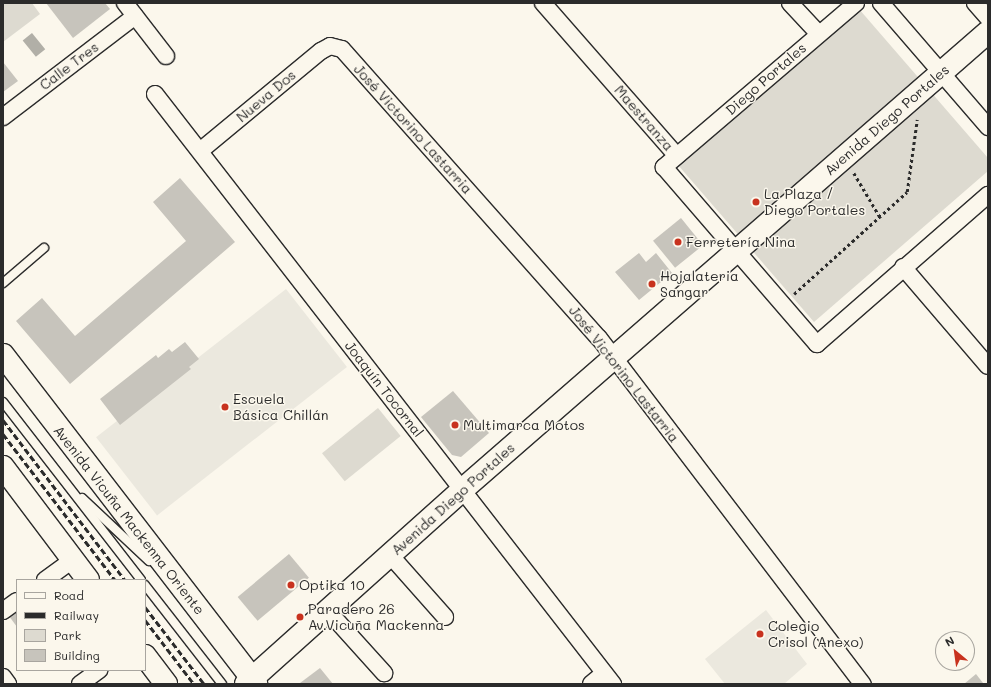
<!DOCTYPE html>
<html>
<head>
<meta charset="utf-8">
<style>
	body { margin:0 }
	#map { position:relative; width:991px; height:687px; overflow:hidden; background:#fbf7ec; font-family:Mali,sans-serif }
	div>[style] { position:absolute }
	.built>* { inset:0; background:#ebe8de; transform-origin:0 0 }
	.green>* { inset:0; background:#dddad0; transform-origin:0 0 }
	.water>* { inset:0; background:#b1afa7; transform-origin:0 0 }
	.building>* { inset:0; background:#c7c4bc; transform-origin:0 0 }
	.path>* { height:2.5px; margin-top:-1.25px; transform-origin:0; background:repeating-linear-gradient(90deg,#2b2b2b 0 3px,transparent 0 6px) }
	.roads { filter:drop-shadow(1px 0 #2b2b2b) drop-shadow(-1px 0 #2b2b2b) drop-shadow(0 1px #2b2b2b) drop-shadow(0 -1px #2b2b2b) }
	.service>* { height:8px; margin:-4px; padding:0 4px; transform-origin:4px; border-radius:4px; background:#fbf7ec }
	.minor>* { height:16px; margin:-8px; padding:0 8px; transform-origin:8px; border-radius:8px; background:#fbf7ec }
	.secondary>* { height:22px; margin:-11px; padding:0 11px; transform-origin:11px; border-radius:11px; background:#fbf7ec }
	.primary>* { height:22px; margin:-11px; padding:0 11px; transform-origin:11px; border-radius:11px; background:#fbf7ec }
	.rail>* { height:3px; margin-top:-1.5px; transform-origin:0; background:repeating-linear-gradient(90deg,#2b2b2b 0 6px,transparent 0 9px) }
	.dots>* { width:11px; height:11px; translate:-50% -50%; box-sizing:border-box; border:2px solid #fbf7ec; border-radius:50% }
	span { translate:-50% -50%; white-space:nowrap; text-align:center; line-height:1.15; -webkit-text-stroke:3px #fbf7ec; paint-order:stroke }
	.street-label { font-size:14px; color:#2b2b2b }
	.poi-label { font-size:14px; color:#2b2b2b }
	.left { translate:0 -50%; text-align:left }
	.frame { position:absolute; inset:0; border:4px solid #2b2b2b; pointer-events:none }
	.legend { position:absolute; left:16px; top:579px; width:130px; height:92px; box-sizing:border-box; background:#fbf7ec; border:1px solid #a8a59f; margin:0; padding:5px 7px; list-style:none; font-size:12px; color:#2b2b2b }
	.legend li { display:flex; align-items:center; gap:8px; height:20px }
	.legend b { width:20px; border:1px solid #a8a59f }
	.north { position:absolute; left:935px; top:631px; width:40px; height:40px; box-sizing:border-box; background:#fbf7ec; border:1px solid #a8a59f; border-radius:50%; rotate:331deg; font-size:11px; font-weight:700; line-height:16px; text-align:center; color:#2b2b2b }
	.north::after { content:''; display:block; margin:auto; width:14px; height:18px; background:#c8321e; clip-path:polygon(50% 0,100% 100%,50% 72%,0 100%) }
</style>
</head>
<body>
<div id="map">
	<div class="built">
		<i style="left:286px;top:289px;width:99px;height:241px;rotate:52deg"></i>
		<i style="clip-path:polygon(766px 610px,807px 664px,784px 684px,725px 684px,705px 659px)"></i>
	</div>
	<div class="green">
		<i style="clip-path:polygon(3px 3px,32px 3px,40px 14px,3px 42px)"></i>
		<i style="clip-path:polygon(859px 9px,988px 158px,988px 171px,814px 322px,678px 165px)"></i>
		<i style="left:378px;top:408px;width:36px;height:72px;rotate:51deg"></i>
	</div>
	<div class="water">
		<i style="left:32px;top:33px;width:21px;height:12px;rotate:51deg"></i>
	</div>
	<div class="building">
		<i style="clip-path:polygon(46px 3px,105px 3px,110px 9px,73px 38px)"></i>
		<i style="clip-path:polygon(3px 62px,18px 81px,3px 92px)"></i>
		<i style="clip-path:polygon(180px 178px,235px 242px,70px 384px,16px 321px,42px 298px,75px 336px,186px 241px,153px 202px)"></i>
		<i style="left:681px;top:218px;width:35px;height:36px;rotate:51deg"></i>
		<i style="clip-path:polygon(639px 253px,646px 262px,656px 253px,672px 273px,639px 300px,615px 272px)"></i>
		<i style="clip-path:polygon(185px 342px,199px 359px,189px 367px,191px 369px,120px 425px,100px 399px,156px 355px,158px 358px,169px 349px,172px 352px)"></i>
		<i style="clip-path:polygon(453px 391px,489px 433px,461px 457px,452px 455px,421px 417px)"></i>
		<i style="left:289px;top:554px;width:31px;height:67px;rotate:50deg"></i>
		<i style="clip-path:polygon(17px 610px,17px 627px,9px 616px)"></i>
		<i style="clip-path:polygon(320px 668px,333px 684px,301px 684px,300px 683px)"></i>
		<i style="clip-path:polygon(976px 674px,983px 683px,964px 684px)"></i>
	</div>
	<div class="path">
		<i style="left:854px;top:173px;width:51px;rotate:59.4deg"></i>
		<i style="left:794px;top:294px;width:152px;rotate:-42.1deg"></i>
		<i style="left:907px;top:192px;width:73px;rotate:-82.1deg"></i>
	</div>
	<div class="roads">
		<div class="service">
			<i style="left:3px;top:283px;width:54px;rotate:-40.5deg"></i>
			<i style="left:3px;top:402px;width:225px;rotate:52.2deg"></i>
			<i style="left:82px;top:498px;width:92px;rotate:43.2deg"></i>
			<i style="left:145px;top:585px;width:125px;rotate:52.1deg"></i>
		</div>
		<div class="minor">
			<i style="left:125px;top:3px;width:67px;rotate:52.3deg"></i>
			<i style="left:543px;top:3px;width:203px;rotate:48.8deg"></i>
			<i style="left:790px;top:3px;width:42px;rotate:46.9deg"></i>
			<i style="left:856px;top:3px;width:253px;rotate:139.5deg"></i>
			<i style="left:664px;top:167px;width:234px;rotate:49.2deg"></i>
			<i style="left:817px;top:344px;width:227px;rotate:-41.1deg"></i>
			<i style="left:881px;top:3px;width:164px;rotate:49.2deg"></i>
			<i style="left:975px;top:3px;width:20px;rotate:49deg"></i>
			<i style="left:155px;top:94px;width:747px;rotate:52.18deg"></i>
			<i style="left:3px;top:117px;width:166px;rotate:-37.4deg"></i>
			<i style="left:200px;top:151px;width:157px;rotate:-39.6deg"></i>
			<i style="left:321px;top:51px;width:10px;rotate:-29deg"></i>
			<i style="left:330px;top:46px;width:12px;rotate:14deg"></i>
			<i style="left:342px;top:49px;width:387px;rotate:48.4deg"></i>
			<i style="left:599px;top:338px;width:435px;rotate:52.7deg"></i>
			<i style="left:903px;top:267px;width:130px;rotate:49.4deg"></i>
			<i style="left:390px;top:555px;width:83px;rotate:48.4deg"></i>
			<i style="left:45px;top:580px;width:34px;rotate:-36deg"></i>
			<i style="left:3px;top:611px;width:17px;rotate:-36deg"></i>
			<i style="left:328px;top:611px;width:84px;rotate:47.9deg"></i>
			<i style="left:3px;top:677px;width:9px;rotate:54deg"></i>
			<i style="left:80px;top:684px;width:24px;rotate:-36deg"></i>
			<i style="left:591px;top:684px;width:17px;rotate:-40deg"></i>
		</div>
		<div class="secondary">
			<i style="left:246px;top:684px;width:290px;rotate:-41.9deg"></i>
			<i style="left:462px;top:490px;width:697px;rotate:-41.05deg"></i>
		</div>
		<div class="primary">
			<i style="left:3px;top:355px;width:415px;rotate:52.4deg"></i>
			<i style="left:3px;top:467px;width:141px;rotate:53deg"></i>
			<i style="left:145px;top:656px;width:35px;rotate:53deg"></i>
		</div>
	</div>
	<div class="rail">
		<i style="left:3px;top:420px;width:201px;rotate:52.7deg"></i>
		<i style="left:3px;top:434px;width:184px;rotate:52.5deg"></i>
		<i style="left:145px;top:607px;width:97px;rotate:52.5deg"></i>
		<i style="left:145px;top:620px;width:81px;rotate:52.6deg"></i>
	</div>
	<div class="dots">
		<i style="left:756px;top:202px;background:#c8321e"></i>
		<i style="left:678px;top:242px;background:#c8321e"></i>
		<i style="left:652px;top:284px;background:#c8321e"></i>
		<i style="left:225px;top:407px;background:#c8321e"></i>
		<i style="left:455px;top:425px;background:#c8321e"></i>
		<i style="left:291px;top:585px;background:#c8321e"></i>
		<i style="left:300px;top:617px;background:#c8321e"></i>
		<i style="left:760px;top:634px;background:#c8321e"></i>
	</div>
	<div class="street-label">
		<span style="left:69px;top:66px;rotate:-37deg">Calle Tres</span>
		<span style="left:766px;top:79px;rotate:-41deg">Diego Portales</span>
		<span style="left:266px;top:96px;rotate:-40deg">Nueva Dos</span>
		<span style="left:644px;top:118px;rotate:49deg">Maestranza</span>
		<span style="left:887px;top:120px;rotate:-41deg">Avenida Diego Portales</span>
		<span style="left:413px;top:129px;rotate:48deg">José Victorino Lastarria</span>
		<span style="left:624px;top:374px;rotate:52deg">José Victorino Lastarria</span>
		<span style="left:384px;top:389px;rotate:52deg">Joaquín Tocornal</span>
		<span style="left:453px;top:499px;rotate:-42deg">Avenida Diego Portales</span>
		<span style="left:129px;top:520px;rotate:52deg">Avenida Vicuña Mackenna Oriente</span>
	</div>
	<div class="poi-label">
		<span class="left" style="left:764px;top:202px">La Plaza /<br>Diego Portales</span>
		<span class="left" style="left:686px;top:242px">Ferretería Nina</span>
		<span class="left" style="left:660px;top:284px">Hojalateria<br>Sangar</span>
		<span class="left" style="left:233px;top:407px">Escuela<br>Básica Chillán</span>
		<span class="left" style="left:463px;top:425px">Multimarca Motos</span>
		<span class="left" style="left:299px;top:585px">Optika 10</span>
		<span class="left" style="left:308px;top:617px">Paradero 26<br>Av.Vicuña Mackenna</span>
		<span class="left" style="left:768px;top:634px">Colegio<br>Crisol (Anexo)</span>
	</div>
	<div class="frame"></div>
	<ul class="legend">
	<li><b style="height:5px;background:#fbf7ec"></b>Road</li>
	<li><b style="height:5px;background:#2b2b2b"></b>Railway</li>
	<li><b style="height:11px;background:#dddad0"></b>Park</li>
	<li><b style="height:11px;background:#c7c4bc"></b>Building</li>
	</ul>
	<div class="north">N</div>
</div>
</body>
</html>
